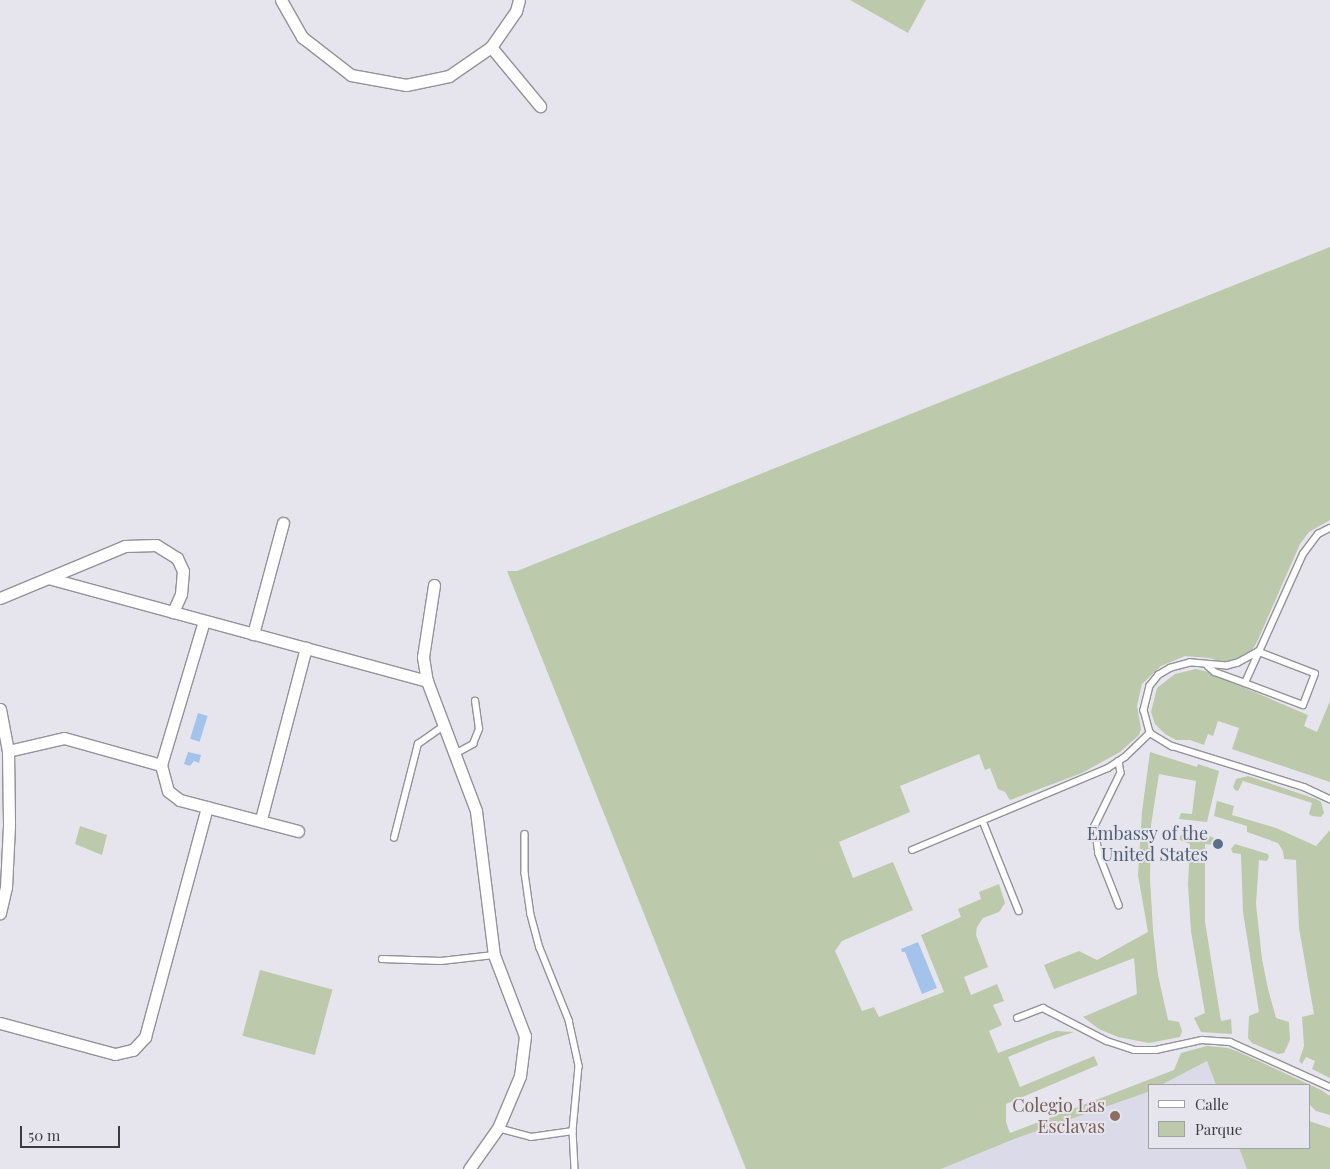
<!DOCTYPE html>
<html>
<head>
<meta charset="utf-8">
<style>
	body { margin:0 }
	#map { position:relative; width:1330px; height:1169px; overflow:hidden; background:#e6e5ed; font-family:"Playfair Display",serif }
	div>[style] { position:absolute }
	.built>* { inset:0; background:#dadae9 }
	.green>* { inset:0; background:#bcc9aa; transform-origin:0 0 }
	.water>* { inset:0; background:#a4c3ec; transform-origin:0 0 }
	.roads { filter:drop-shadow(1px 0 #929299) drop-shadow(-1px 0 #929299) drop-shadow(0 1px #929299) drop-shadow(0 -1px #929299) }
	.service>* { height:5.5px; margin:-2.75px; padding:0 2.75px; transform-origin:2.75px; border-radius:2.75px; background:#fff }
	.minor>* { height:11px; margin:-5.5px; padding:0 5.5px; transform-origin:5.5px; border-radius:5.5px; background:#fff }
	.dots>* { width:14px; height:14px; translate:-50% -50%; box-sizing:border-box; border:2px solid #e6e5ed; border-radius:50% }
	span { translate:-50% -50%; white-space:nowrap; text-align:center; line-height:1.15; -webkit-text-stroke:4px #e6e5ed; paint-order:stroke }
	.service-label { font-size:18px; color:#4e5e75 }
	.right { translate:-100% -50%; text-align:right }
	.education-label { font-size:18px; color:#785e54 }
	.legend { position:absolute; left:1148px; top:1084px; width:162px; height:65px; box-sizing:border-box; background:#e6e5ed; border:1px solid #a2a1a7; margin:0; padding:6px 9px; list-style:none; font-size:15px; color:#3c3c3f }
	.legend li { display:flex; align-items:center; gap:10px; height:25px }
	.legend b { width:25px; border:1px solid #a2a1a7 }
	.scale { position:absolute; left:20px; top:1126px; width:100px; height:22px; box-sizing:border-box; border:2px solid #3c3c3f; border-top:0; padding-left:6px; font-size:15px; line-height:18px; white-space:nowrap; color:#3c3c3f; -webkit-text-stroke:4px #e6e5ed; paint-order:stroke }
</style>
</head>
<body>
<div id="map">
	<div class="built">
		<i style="clip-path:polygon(1207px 1061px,1216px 1085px,1161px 1085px)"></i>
		<i style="clip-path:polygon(1149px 1092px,1149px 1148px,1239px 1148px,1247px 1169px,941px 1169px,1014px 1139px)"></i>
	</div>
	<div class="green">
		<i style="clip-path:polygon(850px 0,926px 0,908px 33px)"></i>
		<i style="clip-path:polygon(1330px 247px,1330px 520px,1309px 532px,1300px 544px,1257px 642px,1251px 652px,1233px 661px,1223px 662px,1209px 658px,1185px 656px,1161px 666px,1142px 684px,1137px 706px,1141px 729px,1139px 735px,1120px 752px,1082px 773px,1010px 800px,1005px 792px,998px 789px,990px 768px,985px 770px,979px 754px,900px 786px,910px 812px,839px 842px,853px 878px,893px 862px,913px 910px,842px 941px,835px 951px,862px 1011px,874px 1007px,879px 1017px,944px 992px,921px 935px,961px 917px,958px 909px,981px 899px,979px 892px,999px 884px,1005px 903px,999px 912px,983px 918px,977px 927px,976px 935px,988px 967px,964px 977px,971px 995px,997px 984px,1004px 1001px,993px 1005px,1002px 1025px,989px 1031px,998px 1053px,1056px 1031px,1074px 1032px,1047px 1041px,1008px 1057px,1020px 1087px,1094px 1056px,1098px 1065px,1006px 1104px,1006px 1122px,1010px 1133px,1174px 1070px,1181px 1053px,1207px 1046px,1228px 1048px,1239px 1052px,1321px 1090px,1330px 1096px,1330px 1115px,1316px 1111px,1309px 1104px,1309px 1085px,1216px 1085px,1207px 1061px,1161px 1085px,1149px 1085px,1148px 1092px,1014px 1139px,941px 1169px,746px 1169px,507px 571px,517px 571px)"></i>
		<i style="clip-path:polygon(1196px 669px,1208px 672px,1308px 715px,1304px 726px,1317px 732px,1330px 701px,1330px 782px,1232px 749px,1239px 728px,1218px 721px,1213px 736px,1208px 734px,1204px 745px,1190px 740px,1176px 740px,1165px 734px,1155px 724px,1151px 712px,1157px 688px,1175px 674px)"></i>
		<i style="clip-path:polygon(1150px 752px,1197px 767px,1198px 764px,1219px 771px,1207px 822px,1179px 819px,1181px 813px,1192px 814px,1196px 781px,1159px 774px,1151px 825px,1150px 879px,1153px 930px,1158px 975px,1168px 1020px,1179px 1022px,1182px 1031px,1180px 1037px,1149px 1043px,1118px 1037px,1099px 1029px,1083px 1017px,1137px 994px,1134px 958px,1054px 989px,1044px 965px,1079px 951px,1097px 960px,1148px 932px,1138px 875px,1142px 812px)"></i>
		<i style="clip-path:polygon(1248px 776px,1316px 799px,1321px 802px,1324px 813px,1321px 817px,1312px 816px,1309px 814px,1312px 803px,1243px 781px,1238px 791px,1235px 790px,1233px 787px,1236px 779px)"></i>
		<i style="clip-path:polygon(1217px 801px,1234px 806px,1232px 815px,1276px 828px,1316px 846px,1330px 830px,1330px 1078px,1312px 1069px,1315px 1061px,1306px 1057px,1302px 1064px,1299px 1061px,1304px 1046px,1302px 1017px,1314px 1014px,1299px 928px,1296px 860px,1284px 859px,1283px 851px,1278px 843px,1247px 832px,1247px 826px,1214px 816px)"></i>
		<i style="clip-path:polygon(80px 826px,107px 835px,102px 855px,75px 844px)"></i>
		<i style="clip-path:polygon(1182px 835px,1209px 836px,1217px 839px,1217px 843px,1215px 845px,1205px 844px,1205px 922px,1221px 1021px,1231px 1019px,1232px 1034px,1201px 1032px,1194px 1018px,1205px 1013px,1191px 931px,1188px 885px,1190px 844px,1180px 840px,1180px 836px)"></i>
		<i style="clip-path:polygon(1235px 844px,1268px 854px,1269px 857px,1267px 861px,1259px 860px,1256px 904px,1262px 959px,1268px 989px,1276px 1018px,1289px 1022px,1290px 1040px,1284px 1053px,1278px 1054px,1252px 1043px,1248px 1038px,1249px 1016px,1259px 1012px,1243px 912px,1241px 854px,1233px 853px,1231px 849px)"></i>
		<i style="left:260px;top:970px;width:75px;height:68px;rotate:15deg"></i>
		<i style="clip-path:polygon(1309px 1121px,1330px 1128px,1330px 1169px,1247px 1169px,1239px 1148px,1309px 1148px)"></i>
	</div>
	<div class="water">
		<i style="left:198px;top:713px;width:10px;height:27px;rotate:17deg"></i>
		<i style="clip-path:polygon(188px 752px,201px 755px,199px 763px,194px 761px,190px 766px,184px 764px)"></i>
		<i style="clip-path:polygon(918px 942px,937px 988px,922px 994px,905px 952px,902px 952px,901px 949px)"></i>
	</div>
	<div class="roads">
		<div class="service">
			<i style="left:1208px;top:666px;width:9px;rotate:41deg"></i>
			<i style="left:1215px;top:672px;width:32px;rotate:20deg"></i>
			<i style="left:1245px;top:683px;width:141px;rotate:-65.8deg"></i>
			<i style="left:1303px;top:554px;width:25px;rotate:-53deg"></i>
			<i style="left:1318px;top:534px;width:13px;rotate:-27deg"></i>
			<i style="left:1245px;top:683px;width:62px;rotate:20.8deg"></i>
			<i style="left:1303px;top:705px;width:33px;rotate:-69deg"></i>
			<i style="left:1315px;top:674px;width:61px;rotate:-158.9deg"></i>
			<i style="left:1258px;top:652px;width:23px;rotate:151deg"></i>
			<i style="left:1238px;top:663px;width:11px;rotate:165deg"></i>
			<i style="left:1227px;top:666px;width:37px;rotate:-175deg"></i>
			<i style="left:1190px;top:663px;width:20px;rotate:165deg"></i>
			<i style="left:1171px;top:668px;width:14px;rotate:150deg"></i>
			<i style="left:1159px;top:675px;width:14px;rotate:129deg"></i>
			<i style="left:1150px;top:686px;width:25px;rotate:104deg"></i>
			<i style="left:1144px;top:710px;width:24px;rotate:75deg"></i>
			<i style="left:1150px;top:733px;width:26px;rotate:31deg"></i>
			<i style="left:1172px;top:746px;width:138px;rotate:17.3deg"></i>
			<i style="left:1304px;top:787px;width:29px;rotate:25deg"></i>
			<i style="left:455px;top:754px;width:21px;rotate:-29deg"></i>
			<i style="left:473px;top:744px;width:16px;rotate:-68deg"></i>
			<i style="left:479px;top:729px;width:28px;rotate:-98deg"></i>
			<i style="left:1119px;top:761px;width:12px;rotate:81deg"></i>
			<i style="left:1121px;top:773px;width:59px;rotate:116.1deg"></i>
			<i style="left:1095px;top:826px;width:28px;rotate:82deg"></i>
			<i style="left:1099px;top:854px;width:55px;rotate:68.6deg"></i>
			<i style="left:983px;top:821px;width:97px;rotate:68.2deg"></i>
			<i style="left:525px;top:834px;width:39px;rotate:90deg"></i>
			<i style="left:525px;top:873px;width:42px;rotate:81.9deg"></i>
			<i style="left:531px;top:915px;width:34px;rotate:75deg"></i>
			<i style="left:540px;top:948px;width:78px;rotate:68.1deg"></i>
			<i style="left:569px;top:1020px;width:47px;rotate:77.7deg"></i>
			<i style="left:579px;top:1066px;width:65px;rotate:95.3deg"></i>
			<i style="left:573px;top:1131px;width:38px;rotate:87deg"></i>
			<i style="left:394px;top:838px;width:97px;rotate:-75.7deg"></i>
			<i style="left:418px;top:744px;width:32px;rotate:-35deg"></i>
			<i style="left:912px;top:850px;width:212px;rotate:-22.7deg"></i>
			<i style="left:1108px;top:768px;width:20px;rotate:-33deg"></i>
			<i style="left:1125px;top:757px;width:35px;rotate:-44deg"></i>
			<i style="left:382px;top:959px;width:59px;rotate:1.9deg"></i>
			<i style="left:441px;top:961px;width:53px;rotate:-6.5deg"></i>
			<i style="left:1017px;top:1018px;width:28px;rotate:-21deg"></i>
			<i style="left:1043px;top:1008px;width:72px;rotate:27.3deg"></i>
			<i style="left:1107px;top:1041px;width:28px;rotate:18deg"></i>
			<i style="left:1134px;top:1050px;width:22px"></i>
			<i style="left:1156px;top:1050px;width:47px;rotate:-12.3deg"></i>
			<i style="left:1202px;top:1040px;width:28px;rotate:4deg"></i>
			<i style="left:1230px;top:1042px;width:110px;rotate:24.2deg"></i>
			<i style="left:498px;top:1128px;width:34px;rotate:15deg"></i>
			<i style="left:531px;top:1137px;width:42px;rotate:-8.1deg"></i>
		</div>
		<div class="minor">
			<i style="left:281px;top:0;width:43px;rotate:60.4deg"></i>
			<i style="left:302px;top:37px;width:62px;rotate:37.8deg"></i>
			<i style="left:351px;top:75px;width:56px;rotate:10.3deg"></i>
			<i style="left:406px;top:85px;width:44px;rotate:-11.8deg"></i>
			<i style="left:449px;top:76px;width:51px;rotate:-34.6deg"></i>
			<i style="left:491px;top:47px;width:44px;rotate:-55.2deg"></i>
			<i style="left:516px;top:11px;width:11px;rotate:-75deg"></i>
			<i style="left:491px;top:47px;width:77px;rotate:50.3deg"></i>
			<i style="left:48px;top:578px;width:393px;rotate:15.2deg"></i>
			<i style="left:434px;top:585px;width:73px;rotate:98.7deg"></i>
			<i style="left:423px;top:657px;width:24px;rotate:81deg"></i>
			<i style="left:427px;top:681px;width:139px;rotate:69.3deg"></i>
			<i style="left:476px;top:811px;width:145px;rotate:82.9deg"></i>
			<i style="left:494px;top:955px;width:87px;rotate:69.1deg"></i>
			<i style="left:525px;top:1036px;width:40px;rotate:97.1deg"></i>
			<i style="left:520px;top:1076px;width:56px;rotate:112.9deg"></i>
			<i style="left:498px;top:1128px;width:50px;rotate:125.3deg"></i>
			<i style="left:0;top:598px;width:135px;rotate:-22.6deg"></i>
			<i style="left:125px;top:546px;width:31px;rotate:-2deg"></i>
			<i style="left:156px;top:545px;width:25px;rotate:32deg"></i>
			<i style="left:177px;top:558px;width:14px;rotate:65deg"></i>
			<i style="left:183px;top:571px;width:23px;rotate:95deg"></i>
			<i style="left:181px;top:594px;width:20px;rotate:114deg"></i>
			<i style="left:253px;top:634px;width:115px;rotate:-74.9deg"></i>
			<i style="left:0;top:709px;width:43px;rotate:79.2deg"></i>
			<i style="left:8px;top:751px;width:75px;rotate:89.2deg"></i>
			<i style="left:9px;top:826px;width:61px;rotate:92.8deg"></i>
			<i style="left:6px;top:887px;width:27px;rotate:103deg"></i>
			<i style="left:8px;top:751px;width:57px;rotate:-13.1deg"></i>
			<i style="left:64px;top:738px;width:101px;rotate:15.6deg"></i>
			<i style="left:161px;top:765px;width:27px;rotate:75deg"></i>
			<i style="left:168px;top:791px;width:15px;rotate:37deg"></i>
			<i style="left:180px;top:800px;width:122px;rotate:14.7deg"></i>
			<i style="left:161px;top:765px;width:150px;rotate:-73.4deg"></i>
			<i style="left:261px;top:819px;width:177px;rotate:-75.3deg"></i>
			<i style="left:0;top:1023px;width:119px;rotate:15.1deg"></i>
			<i style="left:115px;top:1054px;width:18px;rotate:-13deg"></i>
			<i style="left:133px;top:1050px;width:18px;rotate:-47deg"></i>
			<i style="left:145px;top:1037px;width:238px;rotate:-74.9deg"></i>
		</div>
	</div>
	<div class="dots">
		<i style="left:1218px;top:844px;background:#5c6f8a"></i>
		<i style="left:1115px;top:1116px;background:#8d6e63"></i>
	</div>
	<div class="service-label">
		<span class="right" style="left:1208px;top:844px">Embassy of the<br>United States</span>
	</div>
	<div class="education-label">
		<span class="right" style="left:1105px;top:1116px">Colegio Las<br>Esclavas</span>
	</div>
	<ul class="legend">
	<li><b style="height:6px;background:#fff"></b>Calle</li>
	<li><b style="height:14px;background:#bcc9aa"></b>Parque</li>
	</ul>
	<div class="scale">50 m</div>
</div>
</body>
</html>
